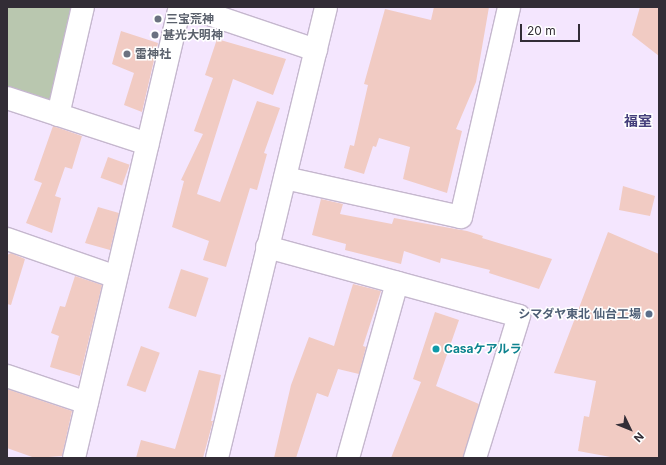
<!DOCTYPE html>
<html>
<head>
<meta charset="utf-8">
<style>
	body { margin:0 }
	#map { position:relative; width:666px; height:465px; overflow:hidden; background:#f4e6fe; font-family:Inter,"Noto Sans JP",sans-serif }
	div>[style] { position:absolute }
	.green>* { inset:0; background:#b9c7af }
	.building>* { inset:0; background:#f1cbc3; transform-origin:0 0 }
	.roads { filter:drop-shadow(1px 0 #c5b7ce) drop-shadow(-1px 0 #c5b7ce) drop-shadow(0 1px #c5b7ce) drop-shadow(0 -1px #c5b7ce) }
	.minor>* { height:22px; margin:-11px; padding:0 11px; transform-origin:11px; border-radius:11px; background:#fff }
	.dots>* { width:11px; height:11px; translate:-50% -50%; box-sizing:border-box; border:2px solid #fff; border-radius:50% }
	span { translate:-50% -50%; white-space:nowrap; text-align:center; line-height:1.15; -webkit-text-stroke:3px #fff; paint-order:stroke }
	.worship-label { font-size:12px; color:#5b616d; font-weight:700 }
	.left { translate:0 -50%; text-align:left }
	.service-label { font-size:12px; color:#4e5e75; font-weight:700 }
	.right { translate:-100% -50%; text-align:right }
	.culture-label { font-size:12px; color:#0d838f; font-weight:700 }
	.quarter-label { font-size:14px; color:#433e7b; font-weight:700 }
	.frame { position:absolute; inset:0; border:8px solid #322d36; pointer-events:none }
	.north { position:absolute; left:610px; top:409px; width:40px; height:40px; -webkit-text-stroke:3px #fff; paint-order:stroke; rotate:133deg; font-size:11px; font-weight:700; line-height:16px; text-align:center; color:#322d36 }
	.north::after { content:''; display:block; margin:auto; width:14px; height:18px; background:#322d36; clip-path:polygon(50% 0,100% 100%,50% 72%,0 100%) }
	.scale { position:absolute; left:520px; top:24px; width:60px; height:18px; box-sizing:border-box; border:2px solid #322d36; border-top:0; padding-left:5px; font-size:12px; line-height:14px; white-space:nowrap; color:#322d36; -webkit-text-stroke:3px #fff; paint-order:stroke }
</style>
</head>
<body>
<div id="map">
	<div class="green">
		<i style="clip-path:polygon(7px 7px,77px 7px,53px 101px,7px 87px)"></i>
	</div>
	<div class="building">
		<i style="clip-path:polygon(434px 7px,489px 7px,476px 82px,456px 129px,462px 131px,447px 193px,403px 179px,410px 147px,379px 138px,376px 147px,373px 146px,364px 174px,344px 168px,350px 145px,354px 146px,368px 85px,364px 84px,385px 9px,431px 20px)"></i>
		<i style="clip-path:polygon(640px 7px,659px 7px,659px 56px,632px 35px)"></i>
		<i style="clip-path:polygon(121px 31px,158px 43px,142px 112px,124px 105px,134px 73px,112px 64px)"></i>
		<i style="clip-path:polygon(217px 39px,286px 59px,273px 95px,233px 79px,197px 194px,220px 202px,257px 101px,280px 108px,264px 153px,267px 154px,257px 190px,250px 188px,226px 267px,203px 260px,209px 241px,172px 227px,184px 181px,181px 180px,203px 134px,194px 131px,213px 78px,205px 75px)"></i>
		<i style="clip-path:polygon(53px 126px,82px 136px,72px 169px,65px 167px,55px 196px,61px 198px,52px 233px,26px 223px,42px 183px,34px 180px)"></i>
		<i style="left:108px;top:157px;width:23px;height:22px;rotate:20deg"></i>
		<i style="clip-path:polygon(623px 186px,655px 196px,650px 216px,619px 210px)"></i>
		<i style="clip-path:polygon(321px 199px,343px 204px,340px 214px,392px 224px,394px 218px,467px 231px,483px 236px,482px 238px,552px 259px,539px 289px,489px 273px,490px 270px,441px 258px,440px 263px,404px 251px,401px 264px,345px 250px,346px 244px,312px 235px)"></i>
		<i style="clip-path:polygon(98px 207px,119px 213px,110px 250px,85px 243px)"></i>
		<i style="clip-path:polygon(608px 232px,659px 254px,659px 458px,616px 458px,578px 451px,584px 416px,589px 417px,596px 381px,554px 373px)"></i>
		<i style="clip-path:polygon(11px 253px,25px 259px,11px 305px,7px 304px,7px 255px)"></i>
		<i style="left:181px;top:269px;width:29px;height:41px;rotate:18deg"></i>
		<i style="clip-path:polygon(75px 276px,102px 285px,80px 376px,50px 367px,59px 336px,51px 333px,60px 306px,65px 307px)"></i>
		<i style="clip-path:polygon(353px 284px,381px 291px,363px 346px,366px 347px,359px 374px,338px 369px,328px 397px,317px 393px,296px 458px,274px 458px,291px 385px,309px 337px,334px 346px)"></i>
		<i style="clip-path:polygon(435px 312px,459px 320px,436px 386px,479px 404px,463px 458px,391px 458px,421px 382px,413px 379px)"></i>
		<i style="left:141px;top:346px;width:20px;height:42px;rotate:20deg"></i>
		<i style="clip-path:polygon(199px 370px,221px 375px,211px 421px,213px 421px,203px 458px,136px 458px,141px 440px,175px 449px)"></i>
		<i style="clip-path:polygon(7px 389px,72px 411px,62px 456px,35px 458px,7px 448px)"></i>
	</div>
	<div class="roads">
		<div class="minor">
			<i style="left:188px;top:7px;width:135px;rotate:18.6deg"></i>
			<i style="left:7px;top:98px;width:148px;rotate:18.1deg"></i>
			<i style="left:58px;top:115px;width:111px;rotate:-77deg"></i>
			<i style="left:285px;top:178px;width:180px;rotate:12.5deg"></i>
			<i style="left:461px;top:217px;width:215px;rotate:-77.1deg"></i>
			<i style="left:7px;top:239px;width:115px;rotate:19.2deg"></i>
			<i style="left:267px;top:247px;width:261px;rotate:15.3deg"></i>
			<i style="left:519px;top:316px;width:149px;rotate:107.2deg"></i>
			<i style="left:7px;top:376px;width:84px;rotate:18.6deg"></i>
			<i style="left:74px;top:458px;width:463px;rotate:-76.8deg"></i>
			<i style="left:217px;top:458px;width:464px;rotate:-76.4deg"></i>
			<i style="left:348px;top:458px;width:182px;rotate:-74.4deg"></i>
		</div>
	</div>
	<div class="dots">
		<i style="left:158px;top:19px;background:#6b7280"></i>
		<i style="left:155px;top:35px;background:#6b7280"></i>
		<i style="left:127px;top:54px;background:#6b7280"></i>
		<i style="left:649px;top:314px;background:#5c6f8a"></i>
		<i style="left:436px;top:349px;background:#0f9aa8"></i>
	</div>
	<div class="worship-label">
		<span class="left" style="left:166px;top:19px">三宝荒神</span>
		<span class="left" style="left:163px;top:35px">甚光大明神</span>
		<span class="left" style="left:135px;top:54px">雷神社</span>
	</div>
	<div class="service-label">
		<span class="right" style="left:641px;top:314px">シマダヤ東北 仙台工場</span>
	</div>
	<div class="culture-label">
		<span class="left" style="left:444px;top:349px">Casaケアルラ</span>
	</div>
	<div class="quarter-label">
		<span style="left:638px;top:121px">福室</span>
	</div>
	<div class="frame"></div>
	<div class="north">N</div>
	<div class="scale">20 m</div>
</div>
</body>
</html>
